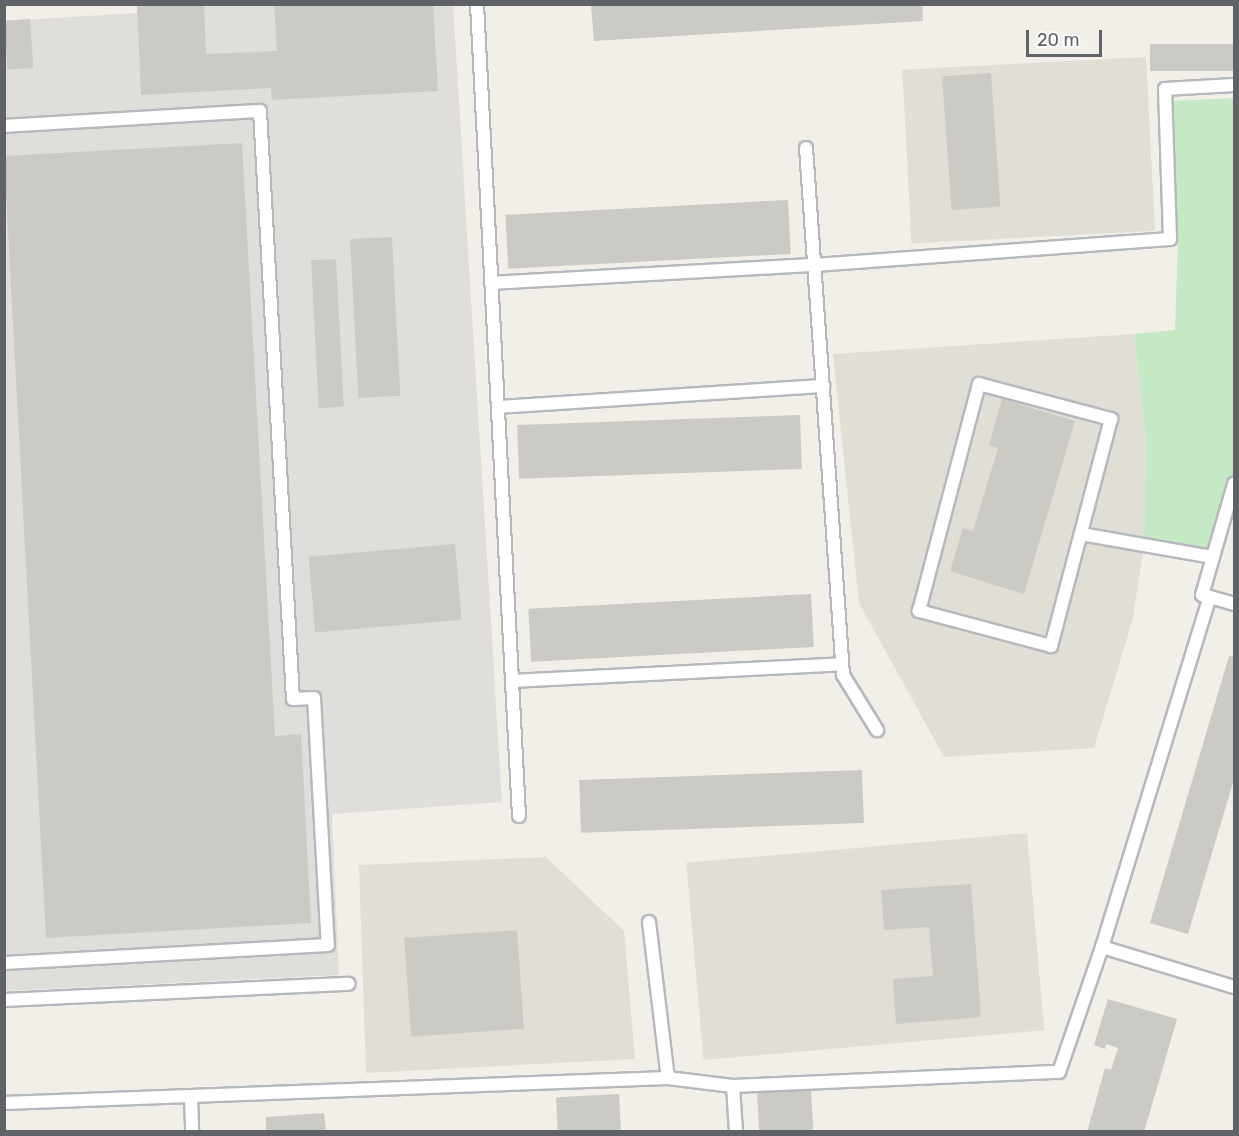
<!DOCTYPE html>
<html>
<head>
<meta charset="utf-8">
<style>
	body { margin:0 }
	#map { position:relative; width:1239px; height:1136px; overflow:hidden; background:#f1efe8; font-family:Rubik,sans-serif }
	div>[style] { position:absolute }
	.industrial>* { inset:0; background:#e0deda }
	.education>* { inset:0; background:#e1ded6; transform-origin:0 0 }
	.green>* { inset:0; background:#c5e8c5 }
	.building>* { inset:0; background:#cccac5; transform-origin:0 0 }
	.roads { filter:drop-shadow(2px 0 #b5b8bc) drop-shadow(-2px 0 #b5b8bc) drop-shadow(0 2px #b5b8bc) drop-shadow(0 -2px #b5b8bc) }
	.lane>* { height:12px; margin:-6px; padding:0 6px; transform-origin:6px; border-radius:6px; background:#fff }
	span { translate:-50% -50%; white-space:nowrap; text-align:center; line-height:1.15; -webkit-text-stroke:4.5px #fff; paint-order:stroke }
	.frame { position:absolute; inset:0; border:6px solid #5f6368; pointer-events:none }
	.scale { position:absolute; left:1026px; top:30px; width:76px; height:27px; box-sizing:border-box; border:3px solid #5f6368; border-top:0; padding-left:8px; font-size:18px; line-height:21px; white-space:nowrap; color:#5f6368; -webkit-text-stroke:4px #fff; paint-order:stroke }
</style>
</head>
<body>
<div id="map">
	<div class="industrial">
		<i style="clip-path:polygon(137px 4px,453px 5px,502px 802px,332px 814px,339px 975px,5px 991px,4px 21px,137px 13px)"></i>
	</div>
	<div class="education">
		<i style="left:1146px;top:57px;width:174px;height:244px;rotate:87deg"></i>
		<i style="clip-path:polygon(1134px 334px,1146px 442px,1144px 545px,1133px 618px,1094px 748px,944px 757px,859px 603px,833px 354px)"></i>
		<i style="left:1027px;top:833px;width:198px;height:342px;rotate:85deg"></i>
		<i style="clip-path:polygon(546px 857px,624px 931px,635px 1059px,366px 1073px,359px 865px)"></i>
	</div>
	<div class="green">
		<i style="clip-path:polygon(1234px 98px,1234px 484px,1213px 557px,1144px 545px,1146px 442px,1134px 334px,1175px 330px,1178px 238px,1172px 101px)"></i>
	</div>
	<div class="building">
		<i style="clip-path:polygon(137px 4px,204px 4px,206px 54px,277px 51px,274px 4px,433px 4px,438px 91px,272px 100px,271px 88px,141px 95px)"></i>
		<i style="clip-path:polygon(591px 4px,922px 4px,923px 21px,594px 41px)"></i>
		<i style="left:30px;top:19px;width:49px;height:26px;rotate:86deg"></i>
		<i style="left:1234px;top:44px;width:27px;height:84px;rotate:90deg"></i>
		<i style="left:991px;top:73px;width:134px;height:49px;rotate:86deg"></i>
		<i style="clip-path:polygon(242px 143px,275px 736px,301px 734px,311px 923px,46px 938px,4px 156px)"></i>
		<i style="left:788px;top:200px;width:54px;height:283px;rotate:87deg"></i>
		<i style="left:392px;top:237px;width:159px;height:42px;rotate:87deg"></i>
		<i style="left:336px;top:259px;width:148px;height:25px;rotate:87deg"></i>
		<i style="clip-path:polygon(1002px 399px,1075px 421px,1024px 594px,950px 571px,963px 528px,973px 531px,998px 448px,989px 445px)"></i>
		<i style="left:800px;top:415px;width:54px;height:283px;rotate:88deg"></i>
		<i style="left:455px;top:544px;width:76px;height:147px;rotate:85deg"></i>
		<i style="left:811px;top:594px;width:53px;height:283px;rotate:87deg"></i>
		<i style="clip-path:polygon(1229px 656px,1234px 657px,1234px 779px,1188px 934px,1150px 923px)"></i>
		<i style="left:862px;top:770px;width:53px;height:283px;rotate:88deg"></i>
		<i style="clip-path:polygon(971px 884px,981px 1017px,896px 1024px,893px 979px,933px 976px,929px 927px,884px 930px,881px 890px)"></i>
		<i style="left:517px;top:930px;width:99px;height:113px;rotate:86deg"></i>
		<i style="clip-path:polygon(1108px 999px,1177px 1019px,1144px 1132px,1087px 1132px,1105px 1068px,1111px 1070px,1118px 1048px,1106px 1044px,1105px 1049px,1094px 1045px)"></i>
		<i style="left:811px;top:1089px;width:43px;height:54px;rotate:87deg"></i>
		<i style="left:619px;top:1094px;width:38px;height:63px;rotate:87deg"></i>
		<i style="clip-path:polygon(324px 1113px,326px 1132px,266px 1132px,266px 1117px)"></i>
	</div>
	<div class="roads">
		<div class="lane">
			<i style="left:477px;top:4px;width:813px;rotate:87.04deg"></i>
			<i style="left:4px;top:126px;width:256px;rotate:-3.4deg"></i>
			<i style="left:260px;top:111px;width:589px;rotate:86.79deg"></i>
			<i style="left:293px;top:699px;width:21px;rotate:-3deg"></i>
			<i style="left:314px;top:698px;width:247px;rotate:86.8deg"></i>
			<i style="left:328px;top:945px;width:324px;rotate:176.8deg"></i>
			<i style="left:806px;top:148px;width:528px;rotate:85.98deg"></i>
			<i style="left:843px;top:675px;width:65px;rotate:58.3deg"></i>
			<i style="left:491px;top:283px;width:324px;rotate:-3.2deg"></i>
			<i style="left:814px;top:265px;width:357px;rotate:-4.2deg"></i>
			<i style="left:1170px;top:239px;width:150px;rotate:-91.9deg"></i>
			<i style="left:1165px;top:89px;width:69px;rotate:-3.3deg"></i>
			<i style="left:979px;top:384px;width:137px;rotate:14.9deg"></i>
			<i style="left:1111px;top:419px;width:235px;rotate:104.8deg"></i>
			<i style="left:1051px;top:646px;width:137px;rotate:-165.1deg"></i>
			<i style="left:919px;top:611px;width:235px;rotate:-75.2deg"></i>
			<i style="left:498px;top:407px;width:326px;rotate:-3.7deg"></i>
			<i style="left:1081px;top:534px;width:134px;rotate:9.9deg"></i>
			<i style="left:1210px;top:597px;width:8px;rotate:-166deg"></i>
			<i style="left:1202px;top:595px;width:116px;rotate:-73.9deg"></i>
			<i style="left:512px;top:681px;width:330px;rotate:-2.9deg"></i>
			<i style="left:649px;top:922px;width:157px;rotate:83.1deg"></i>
			<i style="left:1102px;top:947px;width:138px;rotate:16.9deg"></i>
			<i style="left:4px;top:1000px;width:345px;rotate:-2.7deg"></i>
			<i style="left:191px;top:1097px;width:35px;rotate:88deg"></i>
			<i style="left:4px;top:1103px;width:664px;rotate:-2.16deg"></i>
			<i style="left:668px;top:1078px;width:65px;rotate:7deg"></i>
			<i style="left:736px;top:1132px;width:46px;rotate:-93.7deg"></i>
			<i style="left:733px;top:1086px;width:326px;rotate:-2.5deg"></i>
			<i style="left:1059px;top:1072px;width:132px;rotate:-71deg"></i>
			<i style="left:1102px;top:947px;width:366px;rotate:-72.9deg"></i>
			<i style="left:1210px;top:597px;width:25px;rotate:16deg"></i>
		</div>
	</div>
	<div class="frame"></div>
	<div class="scale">20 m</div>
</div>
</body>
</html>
